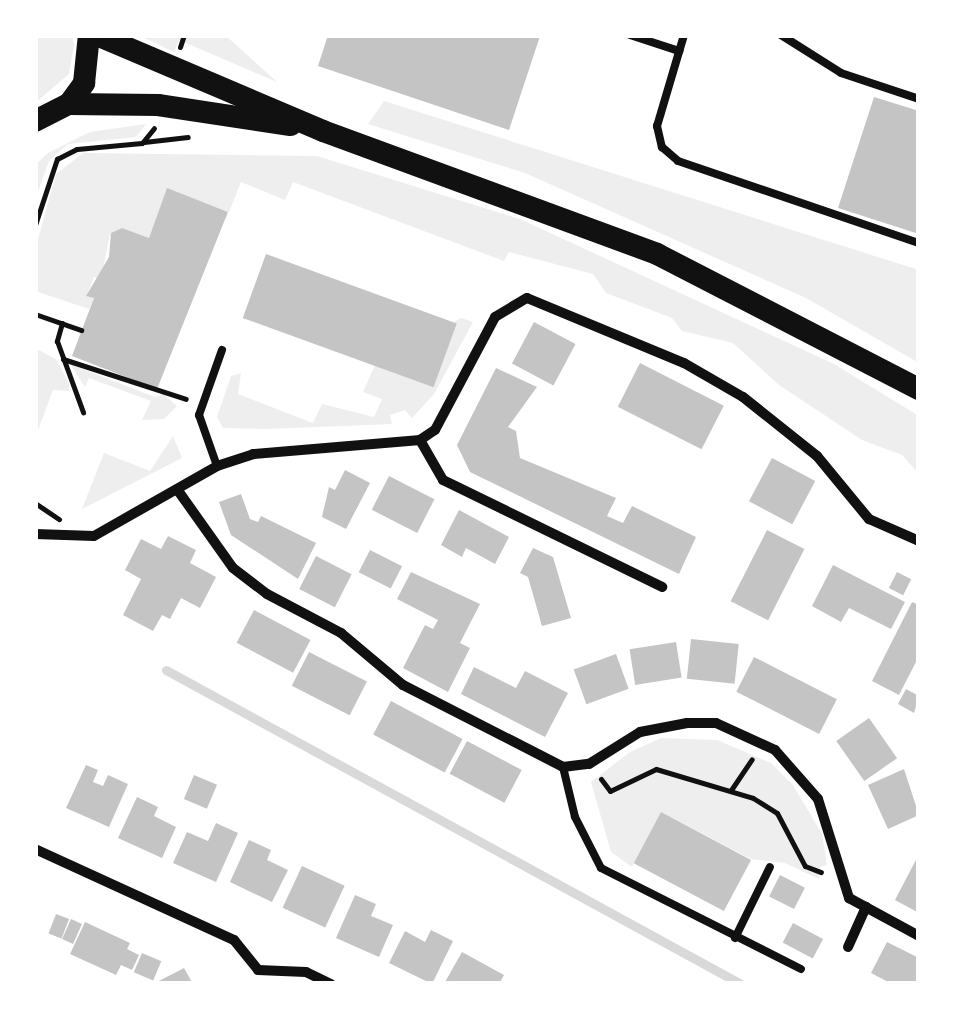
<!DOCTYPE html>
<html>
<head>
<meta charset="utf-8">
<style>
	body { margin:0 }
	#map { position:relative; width:954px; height:1019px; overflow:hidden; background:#fff; font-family:Raleway,sans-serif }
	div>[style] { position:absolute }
	.green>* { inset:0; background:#eee }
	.stream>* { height:9px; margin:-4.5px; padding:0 4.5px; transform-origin:4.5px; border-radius:4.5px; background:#d9d9d9 }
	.building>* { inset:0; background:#c4c4c4; transform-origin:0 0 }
	.path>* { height:5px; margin:-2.5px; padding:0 2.5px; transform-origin:2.5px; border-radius:2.5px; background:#111 }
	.service>* { height:8px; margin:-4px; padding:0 4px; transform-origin:4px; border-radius:4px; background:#111 }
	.minor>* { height:10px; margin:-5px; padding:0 5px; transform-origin:5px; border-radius:5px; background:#111 }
	.primary>* { height:22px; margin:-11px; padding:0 11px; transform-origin:11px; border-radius:11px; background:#111 }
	span { translate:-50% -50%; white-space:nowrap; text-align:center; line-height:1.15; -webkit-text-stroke:10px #fff; paint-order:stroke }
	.frame { position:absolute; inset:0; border:38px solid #fff; pointer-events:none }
</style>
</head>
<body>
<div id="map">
	<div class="green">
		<i style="clip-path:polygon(35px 35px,72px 35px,74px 44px,69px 74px,35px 103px)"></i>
		<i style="clip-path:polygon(138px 35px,225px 35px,277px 82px,179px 40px,174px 52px)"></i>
		<i style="clip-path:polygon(384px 101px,919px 270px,919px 363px,806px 298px,525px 173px,368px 124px)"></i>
		<i style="clip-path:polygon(146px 124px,136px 137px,68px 144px,49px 161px,35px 200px,35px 165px,48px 153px,90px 132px)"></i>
		<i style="clip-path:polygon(83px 153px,317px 156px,520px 219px,834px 364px,919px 416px,919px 474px,902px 455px,862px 440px,779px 385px,733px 343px,682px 331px,672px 318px,606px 293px,593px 274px,509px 252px,504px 261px,293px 182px,285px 200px,241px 182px,229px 212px,167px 189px,149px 238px,122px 228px,110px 234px,101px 279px,94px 277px,87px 295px,94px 298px,89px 309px,35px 291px,35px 250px,56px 174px)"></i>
		<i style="clip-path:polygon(461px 318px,473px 322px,434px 394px,412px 418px,405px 410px,390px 415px,392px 424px,268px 429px,223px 428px,217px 417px,231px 376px,241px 373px,238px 394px,313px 423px,322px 404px,374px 417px,382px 399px,363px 392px,374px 367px)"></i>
		<i style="clip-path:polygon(35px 348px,57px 360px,69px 384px,69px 391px,53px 390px,35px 438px)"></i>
		<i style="clip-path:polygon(70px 364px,155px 397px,163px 394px,177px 406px,164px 419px,142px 420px,151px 401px,89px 378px,85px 387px)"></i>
		<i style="clip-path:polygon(173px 436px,182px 458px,82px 509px,104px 453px,150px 471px)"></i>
		<i style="clip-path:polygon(661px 738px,717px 740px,771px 763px,793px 785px,822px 834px,827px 865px,820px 867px,819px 879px,785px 863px,751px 859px,661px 812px,632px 867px,611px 852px,591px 782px,630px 752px)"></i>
	</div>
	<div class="stream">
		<i style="left:166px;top:670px;width:655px;rotate:28.64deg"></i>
	</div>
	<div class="building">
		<i style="clip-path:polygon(328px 35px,537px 35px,540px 36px,509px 130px,318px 66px)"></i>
		<i style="clip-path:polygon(874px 97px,919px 111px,919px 234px,838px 208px)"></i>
		<i style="clip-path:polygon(167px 188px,228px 212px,157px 389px,72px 356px,94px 298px,86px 296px,109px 257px,111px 233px,122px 228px,149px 238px)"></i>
		<i style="left:266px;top:254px;width:203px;height:68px;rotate:20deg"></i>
		<i style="left:534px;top:322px;width:47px;height:47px;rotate:28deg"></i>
		<i style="left:640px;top:363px;width:94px;height:49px;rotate:27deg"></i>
		<i style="clip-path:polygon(496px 368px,537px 387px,508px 427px,516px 431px,520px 458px,616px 498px,607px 516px,623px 523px,632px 506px,696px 537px,679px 574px,470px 472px,457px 445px)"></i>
		<i style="left:772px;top:458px;width:49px;height:49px;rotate:28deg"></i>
		<i style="clip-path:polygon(345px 470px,370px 483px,346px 529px,322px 517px,329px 487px,335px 490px)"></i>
		<i style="left:389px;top:476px;width:51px;height:38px;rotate:27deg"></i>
		<i style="clip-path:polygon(241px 494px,250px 519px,258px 522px,261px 516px,316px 543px,298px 579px,231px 535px,219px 502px)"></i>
		<i style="clip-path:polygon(459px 510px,509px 537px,495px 564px,466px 548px,462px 557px,441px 545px)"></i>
		<i style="left:767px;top:530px;width:42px;height:80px;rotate:27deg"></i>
		<i style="clip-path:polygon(168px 536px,196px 550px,190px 563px,216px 577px,200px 608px,181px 598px,170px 619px,162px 615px,153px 631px,123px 615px,141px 579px,125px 570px,141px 539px,161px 549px)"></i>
		<i style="clip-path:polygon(533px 548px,553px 557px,571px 618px,542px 626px,528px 577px,520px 573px)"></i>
		<i style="left:370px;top:550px;width:36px;height:25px;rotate:27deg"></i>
		<i style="left:316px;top:556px;width:40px;height:37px;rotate:27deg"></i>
		<i style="clip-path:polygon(833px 565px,905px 602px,891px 629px,849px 608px,841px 622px,812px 606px)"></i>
		<i style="clip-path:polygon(411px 572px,480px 604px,460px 643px,470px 648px,448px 692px,403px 668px,425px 625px,433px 629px,438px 620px,397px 599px)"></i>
		<i style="left:897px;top:572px;width:16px;height:18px;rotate:27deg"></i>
		<i style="clip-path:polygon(912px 602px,919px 605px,919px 656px,899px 695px,872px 681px)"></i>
		<i style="left:254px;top:610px;width:64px;height:37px;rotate:28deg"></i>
		<i style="left:691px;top:639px;width:48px;height:40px;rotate:6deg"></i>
		<i style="left:676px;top:642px;width:36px;height:47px;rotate:81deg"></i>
		<i style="left:309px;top:652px;width:65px;height:38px;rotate:27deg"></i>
		<i style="left:616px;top:654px;width:37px;height:45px;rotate:70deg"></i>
		<i style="left:754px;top:657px;width:93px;height:39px;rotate:27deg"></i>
		<i style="clip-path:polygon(474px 667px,516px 688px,525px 671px,568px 693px,545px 737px,461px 694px)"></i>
		<i style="clip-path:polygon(906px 689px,919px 696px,914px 713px,898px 704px)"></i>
		<i style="left:391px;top:701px;width:81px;height:38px;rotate:28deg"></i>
		<i style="left:869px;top:718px;width:49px;height:40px;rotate:55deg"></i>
		<i style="left:467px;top:741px;width:62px;height:37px;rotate:28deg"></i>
		<i style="clip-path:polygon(86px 765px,98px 770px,93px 782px,103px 786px,108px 775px,128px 784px,109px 827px,66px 808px)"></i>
		<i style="clip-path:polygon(904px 769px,919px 815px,888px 829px,868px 785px)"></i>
		<i style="left:194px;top:775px;width:25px;height:26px;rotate:23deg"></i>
		<i style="clip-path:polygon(137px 797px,158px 807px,154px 816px,176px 827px,162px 858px,118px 838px)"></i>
		<i style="left:661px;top:812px;width:102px;height:58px;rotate:28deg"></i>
		<i style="clip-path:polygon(216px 823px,238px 833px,216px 882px,173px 863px,187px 832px,208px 841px)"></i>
		<i style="clip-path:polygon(249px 840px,271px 850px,267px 860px,288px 870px,272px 902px,230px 882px)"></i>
		<i style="clip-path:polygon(919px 854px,919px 913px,895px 900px)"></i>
		<i style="left:302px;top:866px;width:47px;height:46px;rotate:25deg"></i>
		<i style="left:780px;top:875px;width:28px;height:24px;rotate:27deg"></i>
		<i style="clip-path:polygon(355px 895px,376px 904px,371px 916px,393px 925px,379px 957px,336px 938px)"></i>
		<i style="left:56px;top:914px;width:14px;height:21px;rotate:21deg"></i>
		<i style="left:71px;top:919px;width:12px;height:22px;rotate:24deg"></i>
		<i style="clip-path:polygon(85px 922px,130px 943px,127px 949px,139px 955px,132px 970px,121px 965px,116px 975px,70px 954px)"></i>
		<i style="left:793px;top:923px;width:34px;height:22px;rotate:28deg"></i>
		<i style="clip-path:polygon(431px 930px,453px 941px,432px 984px,389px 963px,405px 931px,425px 942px)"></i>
		<i style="clip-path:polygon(887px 942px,919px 958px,919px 984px,892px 984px,871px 973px)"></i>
		<i style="clip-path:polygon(462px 952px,504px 975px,499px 984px,445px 982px)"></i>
		<i style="left:142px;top:953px;width:21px;height:21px;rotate:23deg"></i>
		<i style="clip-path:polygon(184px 968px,193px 984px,153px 984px)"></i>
	</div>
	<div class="path">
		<i style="left:180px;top:47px;width:13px;rotate:-72deg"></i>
		<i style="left:144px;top:142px;width:44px;rotate:-6.5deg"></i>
		<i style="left:35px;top:225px;width:70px;rotate:-71.6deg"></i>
		<i style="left:57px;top:159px;width:22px;rotate:-27deg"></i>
		<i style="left:77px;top:149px;width:65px;rotate:-5.3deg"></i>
		<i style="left:142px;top:143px;width:19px;rotate:-51deg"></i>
		<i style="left:35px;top:314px;width:49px;rotate:19.2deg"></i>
		<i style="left:62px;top:323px;width:19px;rotate:106deg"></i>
		<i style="left:57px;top:341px;width:76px;rotate:69.9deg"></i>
		<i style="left:63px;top:359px;width:129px;rotate:18deg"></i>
		<i style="left:35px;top:503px;width:29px;rotate:34deg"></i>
		<i style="left:601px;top:779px;width:15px;rotate:53deg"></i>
		<i style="left:610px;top:791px;width:51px;rotate:-25.6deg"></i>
		<i style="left:656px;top:769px;width:101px;rotate:16.6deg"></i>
		<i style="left:753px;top:798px;width:28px;rotate:32deg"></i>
		<i style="left:777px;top:813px;width:60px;rotate:62.2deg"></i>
		<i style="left:805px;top:866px;width:17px;rotate:21deg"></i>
		<i style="left:731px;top:790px;width:37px;rotate:-56deg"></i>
	</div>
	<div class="service">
		<i style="left:630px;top:35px;width:52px;rotate:18.1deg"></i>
		<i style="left:684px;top:35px;width:95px;rotate:106.5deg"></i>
		<i style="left:657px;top:126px;width:22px;rotate:77deg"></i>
		<i style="left:662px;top:147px;width:21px;rotate:41deg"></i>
		<i style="left:678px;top:161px;width:255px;rotate:18.8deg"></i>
		<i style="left:781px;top:35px;width:71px;rotate:32.3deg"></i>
		<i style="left:841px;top:73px;width:82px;rotate:18.4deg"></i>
		<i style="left:217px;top:466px;width:54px;rotate:-109.4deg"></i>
		<i style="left:199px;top:415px;width:69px;rotate:-70.5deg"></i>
		<i style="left:563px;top:767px;width:51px;rotate:76.5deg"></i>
		<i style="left:575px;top:817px;width:57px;rotate:63deg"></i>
		<i style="left:601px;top:868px;width:224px;rotate:26.8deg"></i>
		<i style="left:735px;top:938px;width:79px;rotate:-63.8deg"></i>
	</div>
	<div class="minor">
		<i style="left:420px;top:440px;width:46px;rotate:60.1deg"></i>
		<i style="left:443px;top:480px;width:244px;rotate:26deg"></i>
		<i style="left:179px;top:492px;width:93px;rotate:54.6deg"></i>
		<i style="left:233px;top:568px;width:43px;rotate:37.4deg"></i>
		<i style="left:267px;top:594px;width:84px;rotate:27.8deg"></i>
		<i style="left:341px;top:633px;width:81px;rotate:40deg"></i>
		<i style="left:403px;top:685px;width:180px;rotate:27.1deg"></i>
		<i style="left:563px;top:767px;width:26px;rotate:-7deg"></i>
		<i style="left:589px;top:764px;width:60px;rotate:-32.1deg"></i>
		<i style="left:640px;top:732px;width:48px;rotate:-10.8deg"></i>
		<i style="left:687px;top:723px;width:29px"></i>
		<i style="left:716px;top:723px;width:65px;rotate:24.6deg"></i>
		<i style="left:775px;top:750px;width:65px;rotate:48.7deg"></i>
		<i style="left:818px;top:799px;width:104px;rotate:72.6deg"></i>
		<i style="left:849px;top:898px;width:80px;rotate:28.5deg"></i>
		<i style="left:35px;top:534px;width:59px;rotate:1.9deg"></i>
		<i style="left:94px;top:536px;width:142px;rotate:-29.6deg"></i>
		<i style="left:217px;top:466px;width:38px;rotate:-18deg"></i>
		<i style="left:253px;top:454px;width:168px;rotate:-4.8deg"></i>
		<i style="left:420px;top:440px;width:18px;rotate:-34deg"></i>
		<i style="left:435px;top:430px;width:128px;rotate:-62deg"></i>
		<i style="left:495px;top:317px;width:37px;rotate:-31deg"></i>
		<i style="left:527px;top:298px;width:170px;rotate:22.5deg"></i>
		<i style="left:684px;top:363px;width:68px;rotate:30deg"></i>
		<i style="left:743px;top:397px;width:95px;rotate:38.6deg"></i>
		<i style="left:817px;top:456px;width:82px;rotate:50.5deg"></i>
		<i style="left:869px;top:519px;width:55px;rotate:23.7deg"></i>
		<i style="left:35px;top:849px;width:219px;rotate:24.6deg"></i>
		<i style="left:234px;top:940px;width:38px;rotate:51deg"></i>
		<i style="left:258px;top:970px;width:48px;rotate:2.4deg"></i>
		<i style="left:306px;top:972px;width:28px;rotate:26deg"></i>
		<i style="left:848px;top:947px;width:44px;rotate:-65.8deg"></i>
	</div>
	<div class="primary">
		<i style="left:97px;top:35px;width:246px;rotate:23deg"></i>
		<i style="left:323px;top:131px;width:356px;rotate:20.2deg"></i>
		<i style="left:657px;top:254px;width:295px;rotate:27.3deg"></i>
		<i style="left:69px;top:104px;width:89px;rotate:0.6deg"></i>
		<i style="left:158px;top:105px;width:134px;rotate:8.6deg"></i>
		<i style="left:35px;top:121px;width:38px;rotate:-27deg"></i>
		<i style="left:69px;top:104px;width:26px;rotate:-54deg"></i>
		<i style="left:84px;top:83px;width:48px;rotate:-84.1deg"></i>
	</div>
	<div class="frame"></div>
</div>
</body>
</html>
